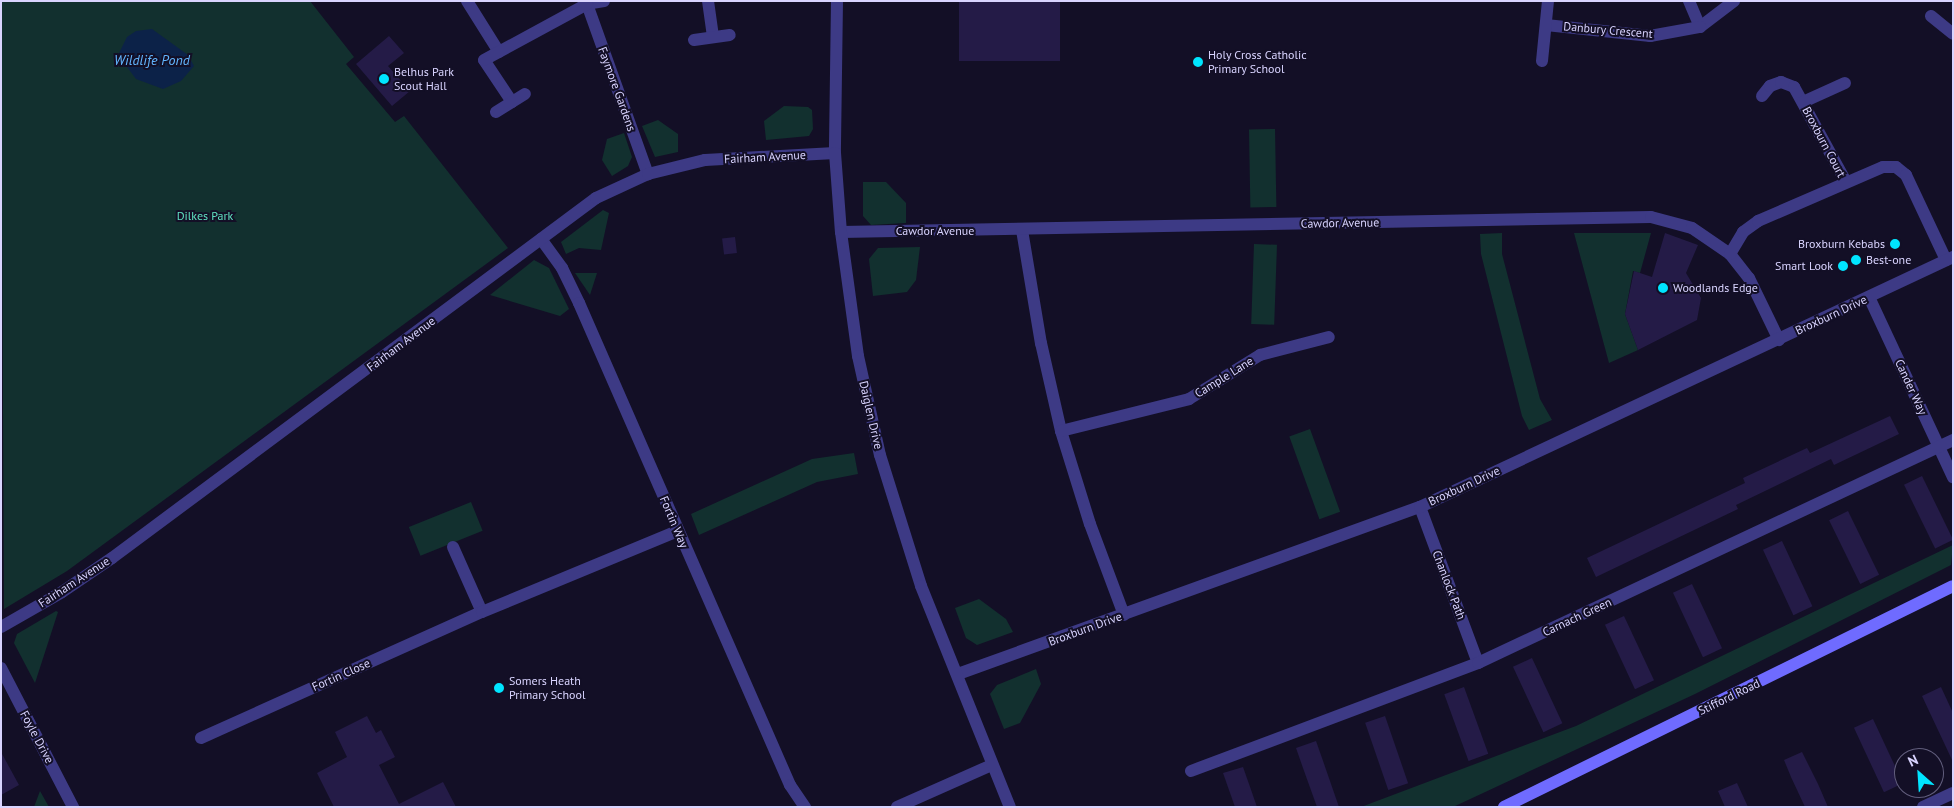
<!DOCTYPE html>
<html>
<head>
<meta charset="utf-8">
<style>
	body { margin:0 }
	#map { position:relative; width:1954px; height:808px; overflow:hidden; background:#130f26; font-family:"PT Sans",sans-serif }
	div>[style] { position:absolute }
	.green>* { inset:0; background:#12302f; transform-origin:0 0 }
	.water>* { inset:0; background:#0c2248 }
	.building>* { inset:0; background:#241b47; transform-origin:0 0 }
	.minor>* { height:12px; margin:-6px; padding:0 6px; transform-origin:6px; border-radius:6px; background:#3d3a85 }
	.tertiary>* { height:12px; margin:-6px; padding:0 6px; transform-origin:6px; border-radius:6px; background:#3d3a85 }
	.secondary>* { height:12px; margin:-6px; padding:0 6px; transform-origin:6px; border-radius:6px; background:#6f6bff }
	.dots>* { width:14px; height:14px; translate:-50% -50%; box-sizing:border-box; border:2px solid #130f26; border-radius:50% }
	span { translate:-50% -50%; white-space:nowrap; text-align:center; line-height:1.15; -webkit-text-stroke:4px #130f26; paint-order:stroke }
	.street-label { font-size:12px; color:#d9d4ff }
	.poi-label { font-size:12px; color:#d9d4ff }
	.left { translate:0 -50%; text-align:left }
	.right { translate:-100% -50%; text-align:right }
	.park-label { font-size:12px; color:#5fe0c0 }
	.water-label { font-size:14px; color:#62b6ff; font-style:italic }
	.frame { position:absolute; inset:0; border:2px solid #d9d4ff; pointer-events:none }
	.north { position:absolute; left:1894px; top:748px; width:50px; height:50px; box-sizing:border-box; background:#130f26; border:1px solid #625e7d; border-radius:50%; rotate:334deg; font-size:14px; font-weight:700; line-height:20px; text-align:center; color:#d9d4ff }
	.north::after { content:''; display:block; margin:auto; width:18px; height:22px; background:#00e5ff; clip-path:polygon(50% 0,100% 100%,50% 72%,0 100%) }
</style>
</head>
<body>
<div id="map">
	<div class="green">
		<i style="clip-path:polygon(1px 1px,310px 1px,354px 57px,346px 64px,395px 122px,404px 116px,508px 248px,67px 571px,4px 609px)"></i>
		<i style="clip-path:polygon(784px 106px,808px 107px,812px 110px,813px 129px,809px 136px,766px 140px,764px 121px)"></i>
		<i style="clip-path:polygon(658px 120px,678px 134px,678px 152px,655px 157px,642px 126px)"></i>
		<i style="left:1275px;top:129px;width:78px;height:26px;rotate:89deg"></i>
		<i style="clip-path:polygon(624px 133px,632px 157px,628px 166px,612px 176px,602px 160px,607px 139px)"></i>
		<i style="clip-path:polygon(863px 182px,886px 182px,906px 203px,906px 223px,871px 225px,863px 216px)"></i>
		<i style="clip-path:polygon(603px 210px,609px 213px,601px 250px,579px 248px,566px 254px,561px 242px)"></i>
		<i style="clip-path:polygon(1502px 233px,1502px 254px,1540px 399px,1552px 420px,1529px 430px,1522px 416px,1481px 254px,1480px 234px)"></i>
		<i style="clip-path:polygon(1574px 233px,1651px 233px,1640px 273px,1633px 271px,1625px 314px,1638px 350px,1609px 363px)"></i>
		<i style="left:1254px;top:244px;width:23px;height:80px;rotate:2deg"></i>
		<i style="clip-path:polygon(920px 247px,916px 280px,907px 292px,873px 296px,869px 259px,878px 248px)"></i>
		<i style="clip-path:polygon(534px 260px,549px 268px,569px 309px,560px 316px,490px 295px)"></i>
		<i style="clip-path:polygon(575px 273px,597px 273px,590px 295px)"></i>
		<i style="left:1310px;top:429px;width:88px;height:22px;rotate:70deg"></i>
		<i style="clip-path:polygon(854px 453px,858px 474px,817px 482px,699px 535px,691px 514px,812px 459px)"></i>
		<i style="left:471px;top:502px;width:31px;height:67px;rotate:68deg"></i>
		<i style="clip-path:polygon(1953px 545px,1951px 565px,1695px 694px,1453px 807px,1361px 807px,1576px 726px)"></i>
		<i style="clip-path:polygon(979px 599px,1006px 619px,1013px 632px,977px 645px,966px 638px,955px 608px)"></i>
		<i style="clip-path:polygon(56px 611px,58px 612px,35px 683px,14px 643px,17px 634px)"></i>
		<i style="clip-path:polygon(1036px 669px,1041px 684px,1020px 723px,1004px 729px,990px 694px,997px 685px)"></i>
		<i style="clip-path:polygon(40px 791px,49px 807px,34px 807px)"></i>
	</div>
	<div class="water">
		<i style="clip-path:polygon(152px 29px,188px 55px,194px 66px,181px 81px,163px 89px,136px 79px,118px 55px,127px 37px,136px 31px)"></i>
	</div>
	<div class="building">
		<i style="left:959px;top:1px;width:101px;height:60px"></i>
		<i style="clip-path:polygon(389px 36px,404px 53px,388px 66px,410px 91px,392px 106px,356px 64px)"></i>
		<i style="clip-path:polygon(1665px 233px,1698px 245px,1686px 273px,1701px 298px,1697px 320px,1638px 350px,1625px 314px,1634px 271px,1652px 277px)"></i>
		<i style="left:735px;top:237px;width:16px;height:13px;rotate:83deg"></i>
		<i style="clip-path:polygon(1890px 416px,1899px 434px,1834px 465px,1831px 459px,1736px 505px,1738px 509px,1596px 577px,1587px 558px,1745px 483px,1743px 478px,1807px 448px,1810px 453px)"></i>
		<i style="left:1922px;top:476px;width:71px;height:20px;rotate:64deg"></i>
		<i style="left:1848px;top:511px;width:71px;height:21px;rotate:64deg"></i>
		<i style="left:1782px;top:541px;width:72px;height:21px;rotate:65deg"></i>
		<i style="left:1692px;top:584px;width:71px;height:21px;rotate:65deg"></i>
		<i style="left:1624px;top:616px;width:71px;height:21px;rotate:65deg"></i>
		<i style="left:1532px;top:658px;width:72px;height:21px;rotate:65deg"></i>
		<i style="left:1464px;top:687px;width:71px;height:21px;rotate:70deg"></i>
		<i style="clip-path:polygon(1941px 687px,1953px 713px,1953px 762px,1922px 696px)"></i>
		<i style="clip-path:polygon(367px 716px,376px 733px,381px 730px,395px 757px,379px 765px,399px 804px,443px 782px,456px 807px,334px 807px,317px 773px,347px 757px,335px 732px)"></i>
		<i style="left:1385px;top:716px;width:71px;height:21px;rotate:71deg"></i>
		<i style="left:1873px;top:719px;width:71px;height:21px;rotate:65deg"></i>
		<i style="clip-path:polygon(1316px 741px,1322px 758px,1339px 807px,1317px 807px,1303px 768px,1296px 748px)"></i>
		<i style="clip-path:polygon(1px 752px,19px 785px,1px 795px)"></i>
		<i style="clip-path:polygon(1802px 752px,1818px 784px,1828px 807px,1805px 807px,1791px 777px,1784px 760px)"></i>
		<i style="clip-path:polygon(1243px 767px,1249px 784px,1257px 807px,1235px 807px,1223px 773px)"></i>
		<i style="clip-path:polygon(1737px 783px,1748px 807px,1725px 807px,1718px 791px)"></i>
	</div>
	<div class="minor">
		<i style="left:467px;top:1px;width:60px;rotate:57.9deg"></i>
		<i style="left:604px;top:1px;width:17px;rotate:170deg"></i>
		<i style="left:587px;top:4px;width:181px;rotate:70.3deg"></i>
		<i style="left:708px;top:1px;width:36px;rotate:82deg"></i>
		<i style="left:1689px;top:1px;width:28px;rotate:67deg"></i>
		<i style="left:1700px;top:27px;width:43px;rotate:-37.4deg"></i>
		<i style="left:1931px;top:16px;width:28px;rotate:39deg"></i>
		<i style="left:1546px;top:25px;width:105px;rotate:6deg"></i>
		<i style="left:1650px;top:36px;width:51px;rotate:-10.2deg"></i>
		<i style="left:694px;top:40px;width:36px;rotate:-8deg"></i>
		<i style="left:1542px;top:61px;width:60px;rotate:-84.3deg"></i>
		<i style="left:1762px;top:96px;width:13px;rotate:-51deg"></i>
		<i style="left:1770px;top:86px;width:12px;rotate:-20deg"></i>
		<i style="left:1781px;top:82px;width:14px;rotate:21deg"></i>
		<i style="left:1794px;top:87px;width:108px;rotate:61.3deg"></i>
		<i style="left:512px;top:102px;width:50px;rotate:-123.7deg"></i>
		<i style="left:484px;top:60px;width:117px;rotate:-28.5deg"></i>
		<i style="left:1803px;top:102px;width:46px;rotate:-24.3deg"></i>
		<i style="left:496px;top:112px;width:34px;rotate:-32deg"></i>
		<i style="left:1022px;top:230px;width:115px;rotate:80.5deg"></i>
		<i style="left:1041px;top:343px;width:90px;rotate:77.2deg"></i>
		<i style="left:1061px;top:431px;width:97px;rotate:72.7deg"></i>
		<i style="left:1090px;top:524px;width:97px;rotate:69.5deg"></i>
		<i style="left:841px;top:232px;width:810px;rotate:-1.06deg"></i>
		<i style="left:1651px;top:217px;width:42px;rotate:15deg"></i>
		<i style="left:1692px;top:228px;width:46px;rotate:34.4deg"></i>
		<i style="left:1730px;top:254px;width:31px;rotate:52deg"></i>
		<i style="left:1749px;top:278px;width:69px;rotate:64.2deg"></i>
		<i style="left:541px;top:239px;width:36px;rotate:54deg"></i>
		<i style="left:562px;top:268px;width:39px;rotate:64deg"></i>
		<i style="left:579px;top:303px;width:526px;rotate:66.36deg"></i>
		<i style="left:790px;top:785px;width:27px;rotate:56deg"></i>
		<i style="left:1730px;top:254px;width:26px;rotate:-59deg"></i>
		<i style="left:1743px;top:232px;width:19px;rotate:-36deg"></i>
		<i style="left:1758px;top:221px;width:136px;rotate:-23.4deg"></i>
		<i style="left:1883px;top:167px;width:13px"></i>
		<i style="left:1896px;top:167px;width:13px;rotate:39deg"></i>
		<i style="left:1906px;top:175px;width:94px;rotate:64.8deg"></i>
		<i style="left:1869px;top:297px;width:199px;rotate:65deg"></i>
		<i style="left:1061px;top:431px;width:132px;rotate:-14deg"></i>
		<i style="left:1189px;top:399px;width:84px;rotate:-31.8deg"></i>
		<i style="left:1260px;top:355px;width:71px;rotate:-14.6deg"></i>
		<i style="left:1420px;top:507px;width:166px;rotate:69.6deg"></i>
		<i style="left:453px;top:547px;width:71px;rotate:66deg"></i>
		<i style="left:1px;top:627px;width:70px;rotate:-29.8deg"></i>
		<i style="left:62px;top:592px;width:60px;rotate:-34.2deg"></i>
		<i style="left:112px;top:558px;width:603px;rotate:-36.64deg"></i>
		<i style="left:596px;top:198px;width:57px;rotate:-24.8deg"></i>
		<i style="left:648px;top:174px;width:59px;rotate:-13.8deg"></i>
		<i style="left:705px;top:160px;width:130px;rotate:-3.1deg"></i>
		<i style="left:1px;top:668px;width:157px;rotate:62.6deg"></i>
		<i style="left:958px;top:674px;width:491px;rotate:-19.9deg"></i>
		<i style="left:1420px;top:507px;width:589px;rotate:-25.13deg"></i>
		<i style="left:201px;top:738px;width:308px;rotate:-24.2deg"></i>
		<i style="left:482px;top:612px;width:212px;rotate:-22.5deg"></i>
		<i style="left:1191px;top:771px;width:307px;rotate:-20.6deg"></i>
		<i style="left:1478px;top:663px;width:525px;rotate:-25.15deg"></i>
		<i style="left:897px;top:807px;width:104px;rotate:-23.9deg"></i>
		<i style="left:1923px;top:807px;width:33px;rotate:-25deg"></i>
	</div>
	<div class="tertiary">
		<i style="left:837px;top:1px;width:152px;rotate:90.8deg"></i>
		<i style="left:835px;top:153px;width:79px;rotate:85.7deg"></i>
		<i style="left:841px;top:232px;width:125px;rotate:82.2deg"></i>
		<i style="left:858px;top:356px;width:101px;rotate:77.5deg"></i>
		<i style="left:880px;top:455px;width:137px;rotate:72.6deg"></i>
		<i style="left:921px;top:586px;width:238px;rotate:68.1deg"></i>
	</div>
	<div class="secondary">
		<i style="left:1504px;top:807px;width:500px;rotate:-26.21deg"></i>
	</div>
	<div class="dots">
		<i style="left:1198px;top:62px;background:#00e5ff"></i>
		<i style="left:384px;top:79px;background:#00e5ff"></i>
		<i style="left:1895px;top:244px;background:#00e5ff"></i>
		<i style="left:1856px;top:260px;background:#00e5ff"></i>
		<i style="left:1843px;top:266px;background:#00e5ff"></i>
		<i style="left:1663px;top:288px;background:#00e5ff"></i>
		<i style="left:499px;top:688px;background:#00e5ff"></i>
	</div>
	<div class="street-label">
		<span style="left:1608px;top:30px;rotate:5deg">Danbury Crescent</span>
		<span style="left:617px;top:89px;rotate:70deg">Faymore Gardens</span>
		<span style="left:1824px;top:142px;rotate:62deg">Broxburn Court</span>
		<span style="left:765px;top:157px;rotate:-3deg">Fairham Avenue</span>
		<span style="left:1340px;top:223px;rotate:-1deg">Cawdor Avenue</span>
		<span style="left:935px;top:231px">Cawdor Avenue</span>
		<span style="left:1831px;top:315px;rotate:-25deg">Broxburn Drive</span>
		<span style="left:401px;top:344px;rotate:-37deg">Fairham Avenue</span>
		<span style="left:1224px;top:377px;rotate:-32deg">Cample Lane</span>
		<span style="left:1911px;top:387px;rotate:65deg">Cander Way</span>
		<span style="left:871px;top:415px;rotate:77deg">Daiglen Drive</span>
		<span style="left:1464px;top:486px;rotate:-25deg">Broxburn Drive</span>
		<span style="left:674px;top:522px;rotate:67deg">Fortin Way</span>
		<span style="left:74px;top:582px;rotate:-33deg">Fairham Avenue</span>
		<span style="left:1449px;top:585px;rotate:69deg">Chanlock Path</span>
		<span style="left:1577px;top:617px;rotate:-25deg">Carnach Green</span>
		<span style="left:1085px;top:629px;rotate:-20deg">Broxburn Drive</span>
		<span style="left:341px;top:675px;rotate:-24deg">Fortin Close</span>
		<span style="left:1729px;top:697px;rotate:-26deg">Stifford Road</span>
		<span style="left:37px;top:737px;rotate:62deg">Foyle Drive</span>
	</div>
	<div class="poi-label">
		<span class="left" style="left:1208px;top:62px">Holy Cross Catholic<br>Primary School</span>
		<span class="left" style="left:394px;top:79px">Belhus Park<br>Scout Hall</span>
		<span class="right" style="left:1885px;top:244px">Broxburn Kebabs</span>
		<span class="left" style="left:1866px;top:260px">Best-one</span>
		<span class="right" style="left:1833px;top:266px">Smart Look</span>
		<span class="left" style="left:1673px;top:288px">Woodlands Edge</span>
		<span class="left" style="left:509px;top:688px">Somers Heath<br>Primary School</span>
	</div>
	<div class="park-label">
		<span style="left:205px;top:216px">Dilkes Park</span>
	</div>
	<div class="water-label">
		<span style="left:152px;top:60px">Wildlife Pond</span>
	</div>
	<div class="frame"></div>
	<div class="north">N</div>
</div>
</body>
</html>
